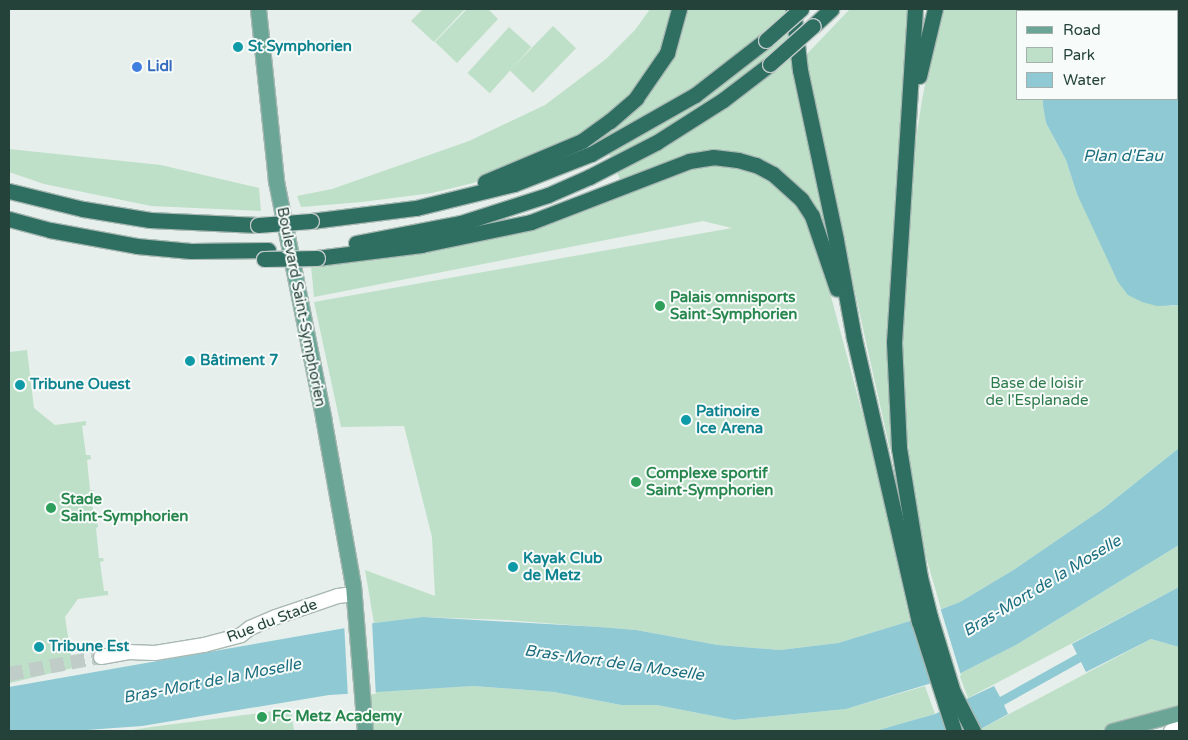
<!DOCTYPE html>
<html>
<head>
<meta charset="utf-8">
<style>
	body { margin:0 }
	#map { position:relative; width:1188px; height:740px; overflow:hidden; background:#e6efeb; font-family:"Varela Round",sans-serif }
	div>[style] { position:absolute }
	.green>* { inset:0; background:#bfe0c8; transform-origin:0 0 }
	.water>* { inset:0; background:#8ec9d4 }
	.pier>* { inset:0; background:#e6efeb; transform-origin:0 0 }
	.minor-tunnel>* { height:14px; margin-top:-7px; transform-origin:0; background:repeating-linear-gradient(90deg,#bfccc8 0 14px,transparent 0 21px) }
	.roads { filter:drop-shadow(1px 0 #a8b8b2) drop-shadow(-1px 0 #a8b8b2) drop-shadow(0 1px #a8b8b2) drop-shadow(0 -1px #a8b8b2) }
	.minor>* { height:14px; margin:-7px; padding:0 7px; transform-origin:7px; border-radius:7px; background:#fff }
	.major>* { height:15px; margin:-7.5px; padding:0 7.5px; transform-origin:7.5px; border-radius:7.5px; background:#6aa596 }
	.highway>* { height:15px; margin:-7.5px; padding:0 7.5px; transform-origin:7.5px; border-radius:7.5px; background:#2f6f62 }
	.bridges { filter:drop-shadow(1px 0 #c2cac8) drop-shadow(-1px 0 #c2cac8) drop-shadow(0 1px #c2cac8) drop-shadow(0 -1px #c2cac8) }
	.highway-bridge>* { height:15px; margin:-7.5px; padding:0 7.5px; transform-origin:7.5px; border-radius:7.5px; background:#2f6f62 }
	.dots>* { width:14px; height:14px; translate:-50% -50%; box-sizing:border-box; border:2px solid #f7fbf9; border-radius:50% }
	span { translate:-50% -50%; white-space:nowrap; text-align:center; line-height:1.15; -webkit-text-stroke:4px #f7fbf9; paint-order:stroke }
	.culture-label { font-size:15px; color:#0d838f; font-weight:700 }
	.left { translate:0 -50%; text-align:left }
	.shop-label { font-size:15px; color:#366cbe; font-weight:700 }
	.leisure-label { font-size:15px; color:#27864d; font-weight:700 }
	.street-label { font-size:15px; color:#24423a }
	.park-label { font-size:15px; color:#2d7a4b }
	.water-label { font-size:16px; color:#1c6f80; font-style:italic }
	.frame { position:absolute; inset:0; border:10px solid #24423a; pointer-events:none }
	.legend { position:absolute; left:1016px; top:10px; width:162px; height:90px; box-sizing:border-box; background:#f7fbf9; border:1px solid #a3b1ad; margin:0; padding:6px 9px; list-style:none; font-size:15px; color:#24423a }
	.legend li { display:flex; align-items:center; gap:10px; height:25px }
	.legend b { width:25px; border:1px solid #a3b1ad }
</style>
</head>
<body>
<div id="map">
	<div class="green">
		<i style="clip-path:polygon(423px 9px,465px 9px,434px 42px,411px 21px)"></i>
		<i style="clip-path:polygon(467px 9px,488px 9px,498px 19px,457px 63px,435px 42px)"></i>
		<i style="clip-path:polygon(650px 9px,673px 9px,659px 56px,640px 83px,616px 107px,577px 136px,538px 159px,473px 183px,432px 193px,362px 202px,301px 207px,297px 196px,332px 189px,469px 141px,545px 105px,606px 59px,635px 30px)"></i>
		<i style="clip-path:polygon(684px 9px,785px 9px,795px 80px,831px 251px,829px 289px,870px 442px,910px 621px,838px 643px,780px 650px,718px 645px,636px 630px,506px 620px,423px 617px,374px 623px,365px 570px,435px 596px,432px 537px,404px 426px,341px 427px,314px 302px,732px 228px,703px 221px,314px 297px,311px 266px,377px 259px,467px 242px,621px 182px,601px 135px,630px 111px,656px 83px,670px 58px)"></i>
		<i style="clip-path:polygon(850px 9px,911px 9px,893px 447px,890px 450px,803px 58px)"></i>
		<i style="clip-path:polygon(940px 9px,1062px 9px,1061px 11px,1017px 11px,1017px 99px,1043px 99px,1046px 123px,1066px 160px,1077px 194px,1170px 306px,1179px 305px,1179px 448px,1104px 508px,1015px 569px,960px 602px,941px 609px,922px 543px,911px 473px,905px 413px,902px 344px,905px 273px,914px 152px,922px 100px)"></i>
		<i style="left:553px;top:26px;width:32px;height:62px;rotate:44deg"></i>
		<i style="left:509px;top:27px;width:30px;height:62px;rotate:42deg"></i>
		<i style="clip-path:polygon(9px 149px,161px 165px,259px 188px,261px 211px,151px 206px,44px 184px,9px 172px)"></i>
		<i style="clip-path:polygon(27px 350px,34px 408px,55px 425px,86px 421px,86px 425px,82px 426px,86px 455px,90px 455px,91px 459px,87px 460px,90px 490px,93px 490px,94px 493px,91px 494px,95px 523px,98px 524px,98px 527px,96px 528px,99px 558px,103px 558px,104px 561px,100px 562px,104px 591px,108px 591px,108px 595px,78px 599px,65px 617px,73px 668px,10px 683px,9px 352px)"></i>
		<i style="clip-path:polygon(1179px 545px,1179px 587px,968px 698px,959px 674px,1016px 645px)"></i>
		<i style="clip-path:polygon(1151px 639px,1179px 647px,1179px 706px,1099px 731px,977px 731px)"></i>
		<i style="clip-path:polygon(473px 686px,554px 692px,621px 705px,657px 705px,734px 720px,846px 709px,925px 686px,935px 714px,875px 731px,373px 731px,370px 692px)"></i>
		<i style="clip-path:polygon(291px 709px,294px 731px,127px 731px,151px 727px)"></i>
	</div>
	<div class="water">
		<i style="clip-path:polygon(1062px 9px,1179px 9px,1179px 305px,1157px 306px,1142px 302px,1128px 295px,1118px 282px,1077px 194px,1066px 160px,1046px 123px,1043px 105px,1043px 99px,1177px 99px,1177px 11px,1061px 11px)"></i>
		<i style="clip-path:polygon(1179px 448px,1179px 545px,1016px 645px,955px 676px,846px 709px,734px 720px,657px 705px,621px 705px,554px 692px,473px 686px,329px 695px,142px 726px,73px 731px,9px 731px,9px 687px,374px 623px,423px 617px,599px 627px,636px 630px,718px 645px,780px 650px,838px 643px,910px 621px,960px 602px,1015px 569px,1104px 508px)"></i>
		<i style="clip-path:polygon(1179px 587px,1179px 647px,1151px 639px,1086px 672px,1081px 662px,1004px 705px,1008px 714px,977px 731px,875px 731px,935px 714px,994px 686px,1000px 697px,1077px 654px,1072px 644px)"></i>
	</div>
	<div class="pier">
		<i style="left:940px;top:607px;width:72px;height:31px;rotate:73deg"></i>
		<i style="left:372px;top:621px;width:73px;height:28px;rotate:87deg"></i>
	</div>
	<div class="minor-tunnel">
		<i style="left:9px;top:674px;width:94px;rotate:-10.5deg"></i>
	</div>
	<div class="roads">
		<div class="minor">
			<i style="left:101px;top:657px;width:27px;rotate:-10deg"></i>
			<i style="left:128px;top:652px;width:27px;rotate:2deg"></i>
			<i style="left:155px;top:653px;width:50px;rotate:-9.3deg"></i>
			<i style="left:204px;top:645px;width:38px;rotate:-15deg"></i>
			<i style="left:241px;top:635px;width:11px;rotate:-38deg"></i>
			<i style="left:250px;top:628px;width:28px;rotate:-23deg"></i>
			<i style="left:276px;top:617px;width:65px;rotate:-18.7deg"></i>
			<i style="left:338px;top:596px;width:16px;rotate:-7deg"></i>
			<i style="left:1171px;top:731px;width:9px;rotate:-21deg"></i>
		</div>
		<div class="major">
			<i style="left:258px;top:9px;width:173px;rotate:84deg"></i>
			<i style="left:276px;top:181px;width:241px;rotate:78.7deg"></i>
			<i style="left:323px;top:417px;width:171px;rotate:79.9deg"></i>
			<i style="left:353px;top:585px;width:146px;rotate:85.3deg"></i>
			<i style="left:1112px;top:731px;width:69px;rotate:-15deg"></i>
		</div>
		<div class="highway">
			<i style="left:793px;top:9px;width:61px;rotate:83.5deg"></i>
			<i style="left:800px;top:70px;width:174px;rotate:78deg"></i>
			<i style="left:836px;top:240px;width:100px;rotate:79.6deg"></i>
			<i style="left:854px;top:338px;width:290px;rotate:77.1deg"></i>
			<i style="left:919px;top:621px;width:115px;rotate:72.3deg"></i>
			<i style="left:915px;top:9px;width:334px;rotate:93.6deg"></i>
			<i style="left:894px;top:342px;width:106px;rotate:87.3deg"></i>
			<i style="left:899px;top:448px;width:131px;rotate:80.8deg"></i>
			<i style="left:920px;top:577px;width:41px;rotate:76deg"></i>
			<i style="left:930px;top:617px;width:78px;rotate:73deg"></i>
			<i style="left:953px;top:692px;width:44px;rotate:62.9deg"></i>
			<i style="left:813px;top:26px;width:25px;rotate:-43deg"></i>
			<i style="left:919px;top:76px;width:69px;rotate:-76.6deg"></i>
			<i style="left:485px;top:182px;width:105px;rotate:-22.9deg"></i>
			<i style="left:582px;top:141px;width:34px;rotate:-36deg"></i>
			<i style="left:610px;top:121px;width:35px;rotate:-41deg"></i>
			<i style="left:636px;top:98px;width:55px;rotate:-55.4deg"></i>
			<i style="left:667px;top:53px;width:46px;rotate:-74.7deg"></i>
			<i style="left:9px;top:191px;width:76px;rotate:13.7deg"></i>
			<i style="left:83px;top:209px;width:68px;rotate:9.3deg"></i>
			<i style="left:150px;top:220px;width:108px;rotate:2.7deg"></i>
			<i style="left:9px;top:219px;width:42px;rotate:15deg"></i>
			<i style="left:50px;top:230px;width:88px;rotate:10.4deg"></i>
			<i style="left:137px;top:246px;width:54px;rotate:5.3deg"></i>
			<i style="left:191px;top:251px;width:77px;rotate:-0.7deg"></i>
			<i style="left:311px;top:221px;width:106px;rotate:-7.1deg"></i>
			<i style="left:416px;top:208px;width:101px;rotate:-13.8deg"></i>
			<i style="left:514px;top:184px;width:83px;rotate:-21.3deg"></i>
			<i style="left:591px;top:154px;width:120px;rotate:-29.6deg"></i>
			<i style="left:695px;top:95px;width:90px;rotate:-37.8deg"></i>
			<i style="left:356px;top:243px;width:107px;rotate:-10.8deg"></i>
			<i style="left:461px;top:223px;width:91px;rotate:-17.8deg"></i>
			<i style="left:548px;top:195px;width:45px;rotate:-23.7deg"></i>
			<i style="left:589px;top:177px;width:76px;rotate:-27.2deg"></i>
			<i style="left:657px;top:142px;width:78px;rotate:-32.5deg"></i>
			<i style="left:723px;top:100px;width:59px;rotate:-37.5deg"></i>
			<i style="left:317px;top:258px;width:105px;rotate:-7.1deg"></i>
			<i style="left:421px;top:245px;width:112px;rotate:-11.8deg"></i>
			<i style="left:531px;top:222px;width:169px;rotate:-21.1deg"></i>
			<i style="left:689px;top:161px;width:24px;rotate:-9deg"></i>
			<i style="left:713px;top:157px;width:25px;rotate:7deg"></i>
			<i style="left:738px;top:160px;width:19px;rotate:16deg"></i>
			<i style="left:756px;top:165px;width:19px;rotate:28deg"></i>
			<i style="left:773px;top:174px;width:38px;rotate:42deg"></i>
			<i style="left:801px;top:199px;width:20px;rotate:57deg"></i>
			<i style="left:812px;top:216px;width:77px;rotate:71.1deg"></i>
		</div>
	</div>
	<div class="bridges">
		<div class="highway-bridge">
			<i style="left:766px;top:40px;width:47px;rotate:-41.5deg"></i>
			<i style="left:770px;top:64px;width:57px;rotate:-41.5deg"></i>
			<i style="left:258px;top:225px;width:53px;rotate:-4.3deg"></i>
			<i style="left:264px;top:259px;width:53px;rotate:-1.1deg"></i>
		</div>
	</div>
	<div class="dots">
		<i style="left:238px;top:47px;background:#0f9aa8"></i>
		<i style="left:137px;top:67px;background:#3f7fe0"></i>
		<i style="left:660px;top:306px;background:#2e9e5b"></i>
		<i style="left:190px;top:361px;background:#0f9aa8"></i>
		<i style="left:20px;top:385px;background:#0f9aa8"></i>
		<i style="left:686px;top:420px;background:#0f9aa8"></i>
		<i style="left:636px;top:482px;background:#2e9e5b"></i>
		<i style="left:51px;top:508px;background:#2e9e5b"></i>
		<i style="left:513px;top:567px;background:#0f9aa8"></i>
		<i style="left:39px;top:647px;background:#0f9aa8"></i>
		<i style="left:262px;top:717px;background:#2e9e5b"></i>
	</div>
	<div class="culture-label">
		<span class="left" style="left:248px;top:47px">St Symphorien</span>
		<span class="left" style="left:200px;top:361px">Bâtiment 7</span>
		<span class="left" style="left:30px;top:385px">Tribune Ouest</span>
		<span class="left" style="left:696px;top:420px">Patinoire<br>Ice Arena</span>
		<span class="left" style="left:523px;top:567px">Kayak Club<br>de Metz</span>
		<span class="left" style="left:49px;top:647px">Tribune Est</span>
	</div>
	<div class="shop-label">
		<span class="left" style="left:147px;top:67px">Lidl</span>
	</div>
	<div class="leisure-label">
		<span class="left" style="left:670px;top:306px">Palais omnisports<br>Saint-Symphorien</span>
		<span class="left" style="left:646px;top:482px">Complexe sportif<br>Saint-Symphorien</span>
		<span class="left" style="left:61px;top:508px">Stade<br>Saint-Symphorien</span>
		<span class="left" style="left:272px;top:717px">FC Metz Academy</span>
	</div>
	<div class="street-label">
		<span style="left:301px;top:307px;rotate:79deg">Boulevard Saint-Symphorien</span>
		<span style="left:272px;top:621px;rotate:-21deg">Rue du Stade</span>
	</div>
	<div class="park-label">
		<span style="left:1037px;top:392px">Base de loisir<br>de l'Esplanade</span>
	</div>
	<div class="water-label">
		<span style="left:1123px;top:156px">Plan d'Eau</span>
		<span style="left:1042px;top:586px;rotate:-31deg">Bras-Mort de la Moselle</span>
		<span style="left:614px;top:663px;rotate:8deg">Bras-Mort de la Moselle</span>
		<span style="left:212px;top:681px;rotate:-11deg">Bras-Mort de la Moselle</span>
	</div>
	<div class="frame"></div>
	<ul class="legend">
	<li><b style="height:6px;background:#6aa596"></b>Road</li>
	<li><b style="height:14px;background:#bfe0c8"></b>Park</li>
	<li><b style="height:14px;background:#8ec9d4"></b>Water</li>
	</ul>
</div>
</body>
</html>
